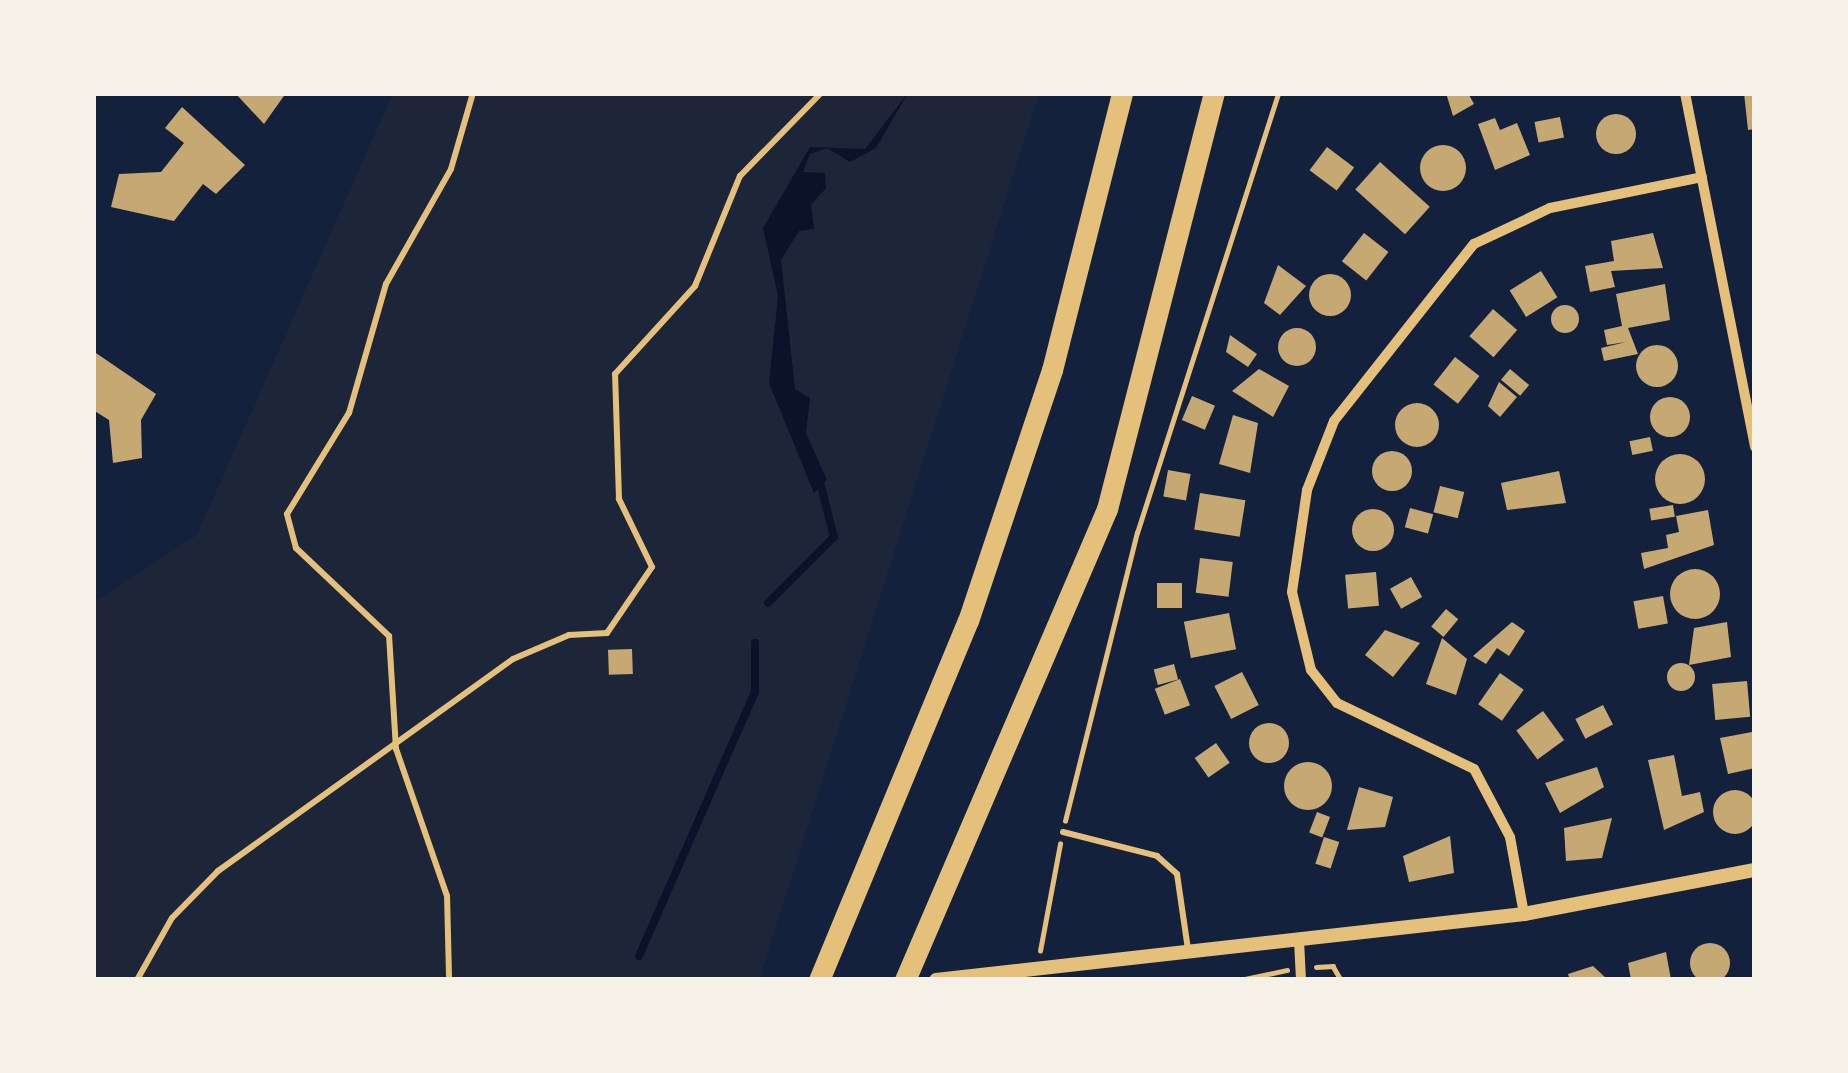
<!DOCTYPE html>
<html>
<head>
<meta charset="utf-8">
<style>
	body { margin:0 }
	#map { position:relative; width:1848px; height:1073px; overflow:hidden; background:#14213d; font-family:"Roboto Condensed",sans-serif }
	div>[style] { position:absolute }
	.green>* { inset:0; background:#1d2539 }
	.water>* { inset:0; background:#0b132b }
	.stream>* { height:8px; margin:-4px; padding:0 4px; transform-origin:4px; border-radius:4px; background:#0b132b }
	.building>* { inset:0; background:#c6a872; transform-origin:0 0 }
	.round { border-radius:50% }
	.path>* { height:4.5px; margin:-2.25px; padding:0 2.25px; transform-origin:2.25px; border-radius:2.25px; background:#e5c07b }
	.service>* { height:6px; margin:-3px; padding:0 3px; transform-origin:3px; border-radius:3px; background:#e5c07b }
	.minor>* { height:10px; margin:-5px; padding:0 5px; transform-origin:5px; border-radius:5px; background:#e5c07b }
	.tertiary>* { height:14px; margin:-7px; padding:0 7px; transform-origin:7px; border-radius:7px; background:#e5c07b }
	.motorway>* { height:21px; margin:-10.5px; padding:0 10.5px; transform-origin:10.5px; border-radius:10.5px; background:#e5c07b }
	span { translate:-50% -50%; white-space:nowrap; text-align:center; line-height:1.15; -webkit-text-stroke:9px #f6f1e7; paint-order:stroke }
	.frame { position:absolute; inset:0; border:96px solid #f6f1e7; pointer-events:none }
</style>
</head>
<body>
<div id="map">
	<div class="green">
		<i style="clip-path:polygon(393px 93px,1039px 93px,759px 980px,93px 980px,93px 603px,197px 535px)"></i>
	</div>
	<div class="water">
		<i style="clip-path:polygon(908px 93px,876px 148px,850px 162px,827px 148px,810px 154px,803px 172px,825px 173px,826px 188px,811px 205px,814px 229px,799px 231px,781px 260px,795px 389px,810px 398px,806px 433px,827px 480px,814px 493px,769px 383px,778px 296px,763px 228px,810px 147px,865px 149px)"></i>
	</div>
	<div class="stream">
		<i style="left:768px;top:603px;width:93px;rotate:-45deg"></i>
		<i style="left:834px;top:537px;width:53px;rotate:-104.3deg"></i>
		<i style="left:639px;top:956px;width:288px;rotate:-66.3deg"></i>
		<i style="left:755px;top:692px;width:49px;rotate:-90deg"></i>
	</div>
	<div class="building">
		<i style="clip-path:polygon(235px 93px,286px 93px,264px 124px)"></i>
		<i style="clip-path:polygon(1446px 93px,1468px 93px,1474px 104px,1453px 116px)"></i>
		<i style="clip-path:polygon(1744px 93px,1755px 93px,1755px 129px,1748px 130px)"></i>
		<i style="clip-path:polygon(182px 107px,245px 165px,216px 194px,203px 184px,174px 221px,111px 207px,119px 174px,161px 172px,184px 143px,165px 128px)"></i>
		<i class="round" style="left:1596px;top:114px;width:40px;height:40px"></i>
		<i style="left:1560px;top:117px;width:21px;height:26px;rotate:79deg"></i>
		<i style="clip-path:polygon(1495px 118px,1500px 130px,1517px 123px,1530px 155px,1495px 170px,1478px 124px)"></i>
		<i class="round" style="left:1420px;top:145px;width:46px;height:46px"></i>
		<i style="left:1327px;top:147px;width:34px;height:29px;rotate:37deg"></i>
		<i style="left:1380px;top:162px;width:67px;height:37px;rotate:42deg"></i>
		<i style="left:1364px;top:233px;width:31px;height:36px;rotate:38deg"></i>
		<i style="clip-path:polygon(1653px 233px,1663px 268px,1611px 271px,1615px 287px,1590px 292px,1585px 266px,1614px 261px,1611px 241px)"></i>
		<i style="clip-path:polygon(1278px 265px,1306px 286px,1280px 315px,1264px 303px)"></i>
		<i style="left:1541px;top:271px;width:31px;height:37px;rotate:58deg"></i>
		<i class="round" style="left:1309px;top:274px;width:42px;height:42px"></i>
		<i style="clip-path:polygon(1665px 284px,1670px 320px,1628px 328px,1638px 354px,1604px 361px,1601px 348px,1626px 342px,1607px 345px,1604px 330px,1622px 326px,1616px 294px)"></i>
		<i class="round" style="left:1551px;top:305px;width:28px;height:28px"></i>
		<i style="left:1493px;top:309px;width:32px;height:36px;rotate:41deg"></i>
		<i class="round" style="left:1278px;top:328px;width:38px;height:38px"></i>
		<i style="clip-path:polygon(1230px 335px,1257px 354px,1248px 367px,1226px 352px)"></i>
		<i class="round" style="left:1636px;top:345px;width:42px;height:42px"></i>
		<i style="clip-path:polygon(93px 351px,156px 394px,141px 420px,142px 458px,113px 463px,109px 420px,93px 410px)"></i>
		<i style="left:1455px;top:357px;width:31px;height:35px;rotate:38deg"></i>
		<i style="clip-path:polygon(1259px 369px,1289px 386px,1273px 417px,1232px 391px)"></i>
		<i style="left:1510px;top:369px;width:25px;height:14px;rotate:40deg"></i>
		<i style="clip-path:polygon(1499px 382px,1517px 397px,1500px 417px,1488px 406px)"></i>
		<i style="left:1192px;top:396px;width:25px;height:26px;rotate:23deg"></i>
		<i class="round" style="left:1650px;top:397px;width:40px;height:40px"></i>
		<i class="round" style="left:1395px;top:403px;width:44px;height:44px"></i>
		<i style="clip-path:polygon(1233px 415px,1258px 423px,1250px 473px,1219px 464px)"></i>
		<i style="left:1650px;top:437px;width:14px;height:21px;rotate:78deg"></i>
		<i class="round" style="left:1372px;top:451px;width:40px;height:40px"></i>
		<i class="round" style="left:1655px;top:454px;width:50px;height:50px"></i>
		<i style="left:1168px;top:470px;width:23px;height:27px;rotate:10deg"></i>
		<i style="clip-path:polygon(1559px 471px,1566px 503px,1507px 510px,1501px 483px)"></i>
		<i style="left:1440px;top:486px;width:25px;height:27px;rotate:14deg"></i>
		<i style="left:1200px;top:493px;width:46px;height:37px;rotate:9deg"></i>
		<i style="left:1673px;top:505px;width:12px;height:24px;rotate:81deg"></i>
		<i style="left:1410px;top:508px;width:24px;height:20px;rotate:15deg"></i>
		<i class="round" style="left:1352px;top:509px;width:42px;height:42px"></i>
		<i style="clip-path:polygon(1708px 510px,1714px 545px,1644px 569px,1641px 553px,1668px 548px,1666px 535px,1679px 532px,1676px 516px)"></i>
		<i style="left:1200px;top:558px;width:33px;height:35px;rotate:7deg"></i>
		<i class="round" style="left:1670px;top:569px;width:50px;height:50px"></i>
		<i style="left:1376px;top:572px;width:34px;height:31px;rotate:85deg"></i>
		<i style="left:1411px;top:577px;width:23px;height:24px;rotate:61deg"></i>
		<i style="left:1157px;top:583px;width:25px;height:25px"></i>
		<i style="left:1663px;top:596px;width:28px;height:30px;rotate:80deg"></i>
		<i style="left:1446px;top:609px;width:16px;height:23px;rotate:40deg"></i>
		<i style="left:1229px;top:613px;width:37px;height:46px;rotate:79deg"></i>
		<i style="clip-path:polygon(1512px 622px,1525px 631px,1509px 656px,1497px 648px,1486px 664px,1473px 656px)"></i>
		<i style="clip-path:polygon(1727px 622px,1731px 657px,1689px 665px,1694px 628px)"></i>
		<i style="clip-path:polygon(1385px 630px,1420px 643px,1393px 677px,1365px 655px)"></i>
		<i style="clip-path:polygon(1442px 638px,1467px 659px,1456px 695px,1426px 684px)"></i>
		<i style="left:632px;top:649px;width:25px;height:24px;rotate:88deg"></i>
		<i class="round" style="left:1667px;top:663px;width:28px;height:28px"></i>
		<i style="left:1174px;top:664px;width:16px;height:21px;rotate:75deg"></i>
		<i style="left:1242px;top:672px;width:37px;height:31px;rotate:63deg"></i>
		<i style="left:1500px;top:673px;width:29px;height:38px;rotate:35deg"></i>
		<i style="left:1180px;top:679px;width:28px;height:27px;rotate:69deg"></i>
		<i style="left:1747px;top:681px;width:36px;height:35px;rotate:85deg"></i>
		<i style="left:1603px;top:705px;width:22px;height:31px;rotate:63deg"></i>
		<i style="left:1543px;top:711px;width:36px;height:33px;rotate:54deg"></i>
		<i class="round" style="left:1249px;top:723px;width:40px;height:40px"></i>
		<i style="clip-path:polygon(1752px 732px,1755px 768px,1728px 774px,1720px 738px)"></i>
		<i style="left:1216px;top:743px;width:24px;height:26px;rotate:55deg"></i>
		<i style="clip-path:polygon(1674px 755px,1682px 796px,1700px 792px,1704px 812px,1664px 830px,1648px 760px)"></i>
		<i class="round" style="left:1284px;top:762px;width:48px;height:48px"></i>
		<i style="clip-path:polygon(1597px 767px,1604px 787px,1560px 813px,1545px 783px)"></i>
		<i style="clip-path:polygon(1359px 787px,1393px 797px,1385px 827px,1347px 830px)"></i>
		<i class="round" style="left:1713px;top:790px;width:44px;height:44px"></i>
		<i style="left:1317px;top:812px;width:14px;height:22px;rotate:21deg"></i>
		<i style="clip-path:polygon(1612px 818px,1602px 858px,1566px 861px,1564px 828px)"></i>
		<i style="clip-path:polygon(1450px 836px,1454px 873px,1409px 882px,1403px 856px)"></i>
		<i style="left:1324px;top:837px;width:16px;height:28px;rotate:18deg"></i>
		<i class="round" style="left:1690px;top:943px;width:40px;height:40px"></i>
		<i style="clip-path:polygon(1666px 952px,1671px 980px,1631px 980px,1628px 963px)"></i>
		<i style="clip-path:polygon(1593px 966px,1608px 980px,1570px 980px,1568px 974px)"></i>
	</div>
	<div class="path">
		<i style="left:1065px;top:821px;width:297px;rotate:-76deg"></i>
		<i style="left:1137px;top:533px;width:462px;rotate:-72.2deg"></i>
		<i style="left:1040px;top:951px;width:109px;rotate:-79.4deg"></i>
		<i style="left:1316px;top:967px;width:17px;rotate:-3deg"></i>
		<i style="left:1333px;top:966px;width:16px;rotate:60deg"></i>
		<i style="left:1240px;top:980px;width:48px;rotate:-12deg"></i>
	</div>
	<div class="service">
		<i style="left:1063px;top:832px;width:97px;rotate:14.3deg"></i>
		<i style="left:1157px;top:856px;width:27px;rotate:42deg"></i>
		<i style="left:1177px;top:874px;width:76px;rotate:81.7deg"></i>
		<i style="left:449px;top:976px;width:80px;rotate:-91.4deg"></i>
		<i style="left:447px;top:896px;width:156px;rotate:-109.1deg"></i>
		<i style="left:396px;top:749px;width:113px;rotate:-93.5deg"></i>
		<i style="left:389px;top:636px;width:128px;rotate:-136.6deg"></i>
		<i style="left:296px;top:548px;width:35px;rotate:-105deg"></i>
		<i style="left:287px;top:514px;width:119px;rotate:-58.5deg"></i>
		<i style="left:349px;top:413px;width:134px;rotate:-74deg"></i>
		<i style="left:386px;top:284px;width:132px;rotate:-60.5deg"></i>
		<i style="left:451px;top:169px;width:79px;rotate:-73.9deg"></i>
		<i style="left:137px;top:980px;width:71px;rotate:-60.6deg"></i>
		<i style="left:172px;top:918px;width:66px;rotate:-45.6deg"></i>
		<i style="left:218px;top:871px;width:363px;rotate:-35.7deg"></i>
		<i style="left:513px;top:659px;width:61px;rotate:-23.2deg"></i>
		<i style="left:569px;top:635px;width:38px;rotate:-3deg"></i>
		<i style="left:607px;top:633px;width:80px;rotate:-55.7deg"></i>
		<i style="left:652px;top:567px;width:76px;rotate:-115.9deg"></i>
		<i style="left:619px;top:499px;width:125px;rotate:-91.8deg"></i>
		<i style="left:615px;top:374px;width:119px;rotate:-47.7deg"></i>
		<i style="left:695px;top:286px;width:119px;rotate:-67.8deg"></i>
		<i style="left:740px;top:176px;width:116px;rotate:-45.7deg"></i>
	</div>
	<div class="minor">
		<i style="left:1685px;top:93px;width:361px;rotate:78.8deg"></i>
		<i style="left:1524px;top:914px;width:78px;rotate:-100.3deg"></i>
		<i style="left:1510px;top:837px;width:77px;rotate:-117.9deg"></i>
		<i style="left:1474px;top:769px;width:152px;rotate:-154.3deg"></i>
		<i style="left:1337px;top:703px;width:42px;rotate:-128.2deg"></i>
		<i style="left:1311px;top:670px;width:80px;rotate:-103.7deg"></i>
		<i style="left:1292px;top:592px;width:103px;rotate:-81.6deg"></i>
		<i style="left:1307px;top:490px;width:74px;rotate:-68.6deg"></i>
		<i style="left:1334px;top:421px;width:226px;rotate:-51.7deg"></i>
		<i style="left:1474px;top:244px;width:84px;rotate:-25.3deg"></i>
		<i style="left:1550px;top:208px;width:155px;rotate:-11.5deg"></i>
		<i style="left:1299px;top:941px;width:39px;rotate:87deg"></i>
	</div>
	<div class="tertiary">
		<i style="left:936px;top:980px;width:592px;rotate:-6.4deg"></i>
		<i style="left:1524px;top:914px;width:235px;rotate:-10.8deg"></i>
	</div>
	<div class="motorway">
		<i style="left:819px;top:980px;width:389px;rotate:-67.5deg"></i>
		<i style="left:968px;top:621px;width:265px;rotate:-71.5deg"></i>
		<i style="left:1052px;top:370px;width:286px;rotate:-75.8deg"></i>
		<i style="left:905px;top:980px;width:512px;rotate:-66.79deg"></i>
		<i style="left:1107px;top:509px;width:430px;rotate:-75.6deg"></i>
	</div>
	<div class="frame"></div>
</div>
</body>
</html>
